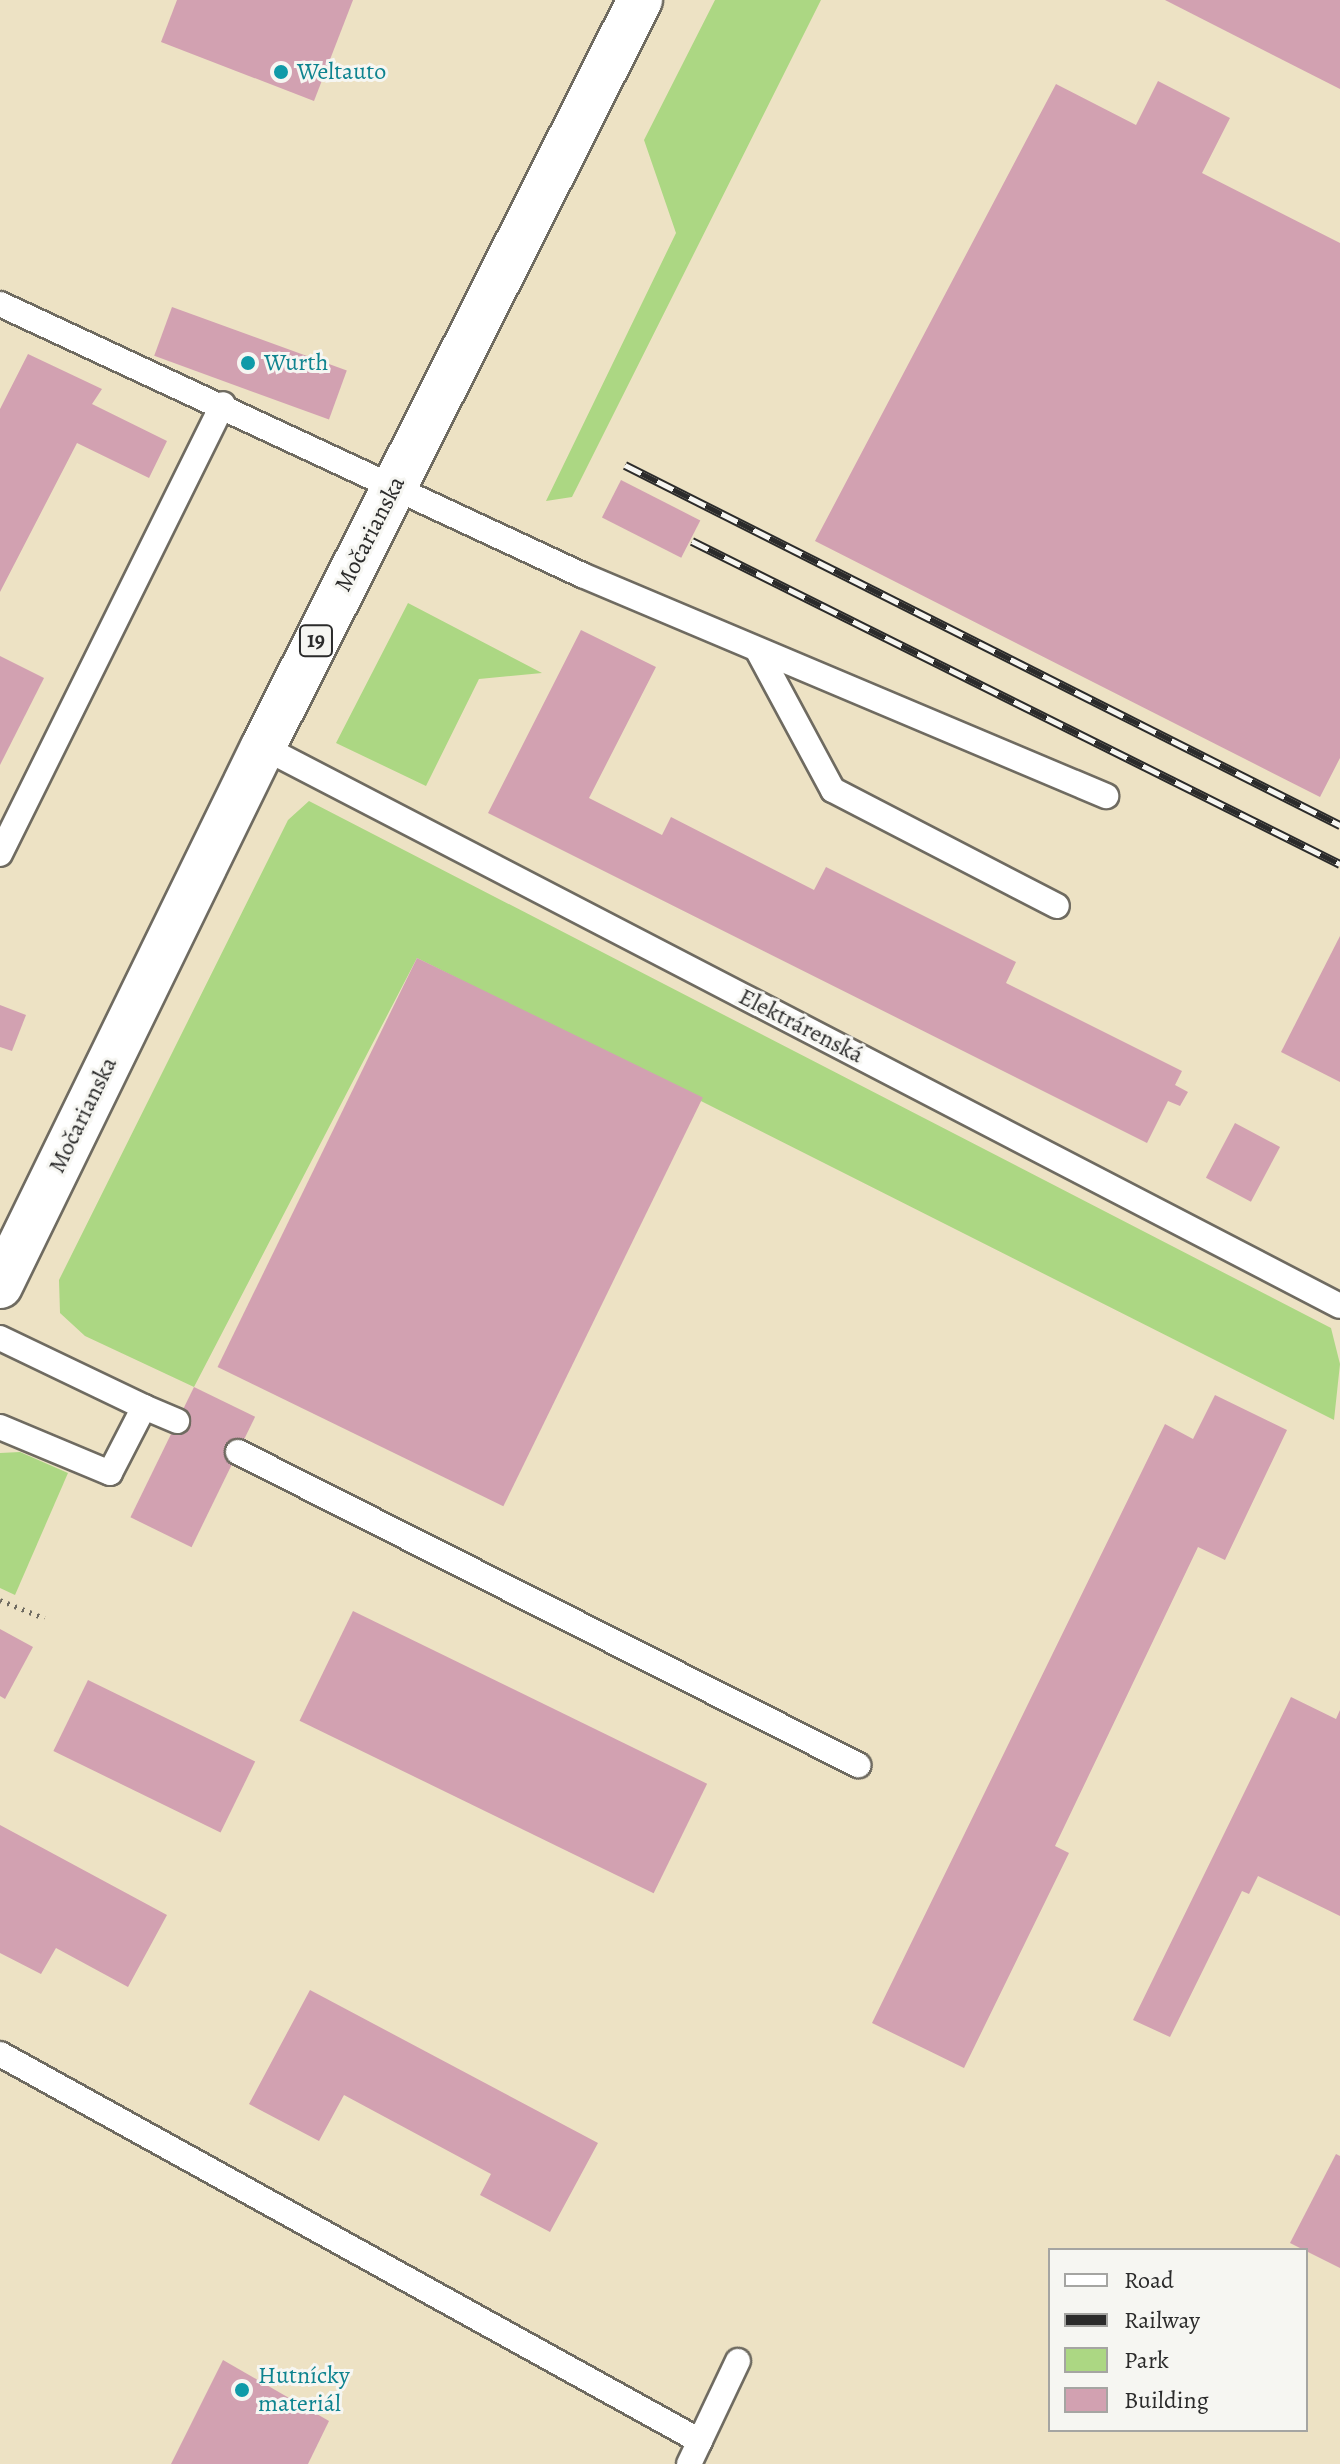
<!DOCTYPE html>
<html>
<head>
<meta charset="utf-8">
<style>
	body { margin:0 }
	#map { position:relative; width:1340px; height:2464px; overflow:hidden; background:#ede2c4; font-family:Alegreya,serif }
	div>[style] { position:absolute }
	.green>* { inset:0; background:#acd783 }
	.building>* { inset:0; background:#d2a1b1; transform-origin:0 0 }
	.path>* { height:5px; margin-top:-2.5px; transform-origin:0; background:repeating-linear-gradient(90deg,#6f6b61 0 2px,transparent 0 8px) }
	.roads { filter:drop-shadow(2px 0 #6f6b61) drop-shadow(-2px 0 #6f6b61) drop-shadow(0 2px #6f6b61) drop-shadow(0 -2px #6f6b61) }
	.service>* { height:24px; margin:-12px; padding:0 12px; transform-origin:12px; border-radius:12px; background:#fff }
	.primary>* { height:44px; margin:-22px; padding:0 22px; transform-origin:22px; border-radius:22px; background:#fff }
	.rail>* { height:9px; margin-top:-4.5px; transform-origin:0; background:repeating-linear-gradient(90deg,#f6f6f2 0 18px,#2b2b2b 0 36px); box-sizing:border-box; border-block:2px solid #2b2b2b }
	.dots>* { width:22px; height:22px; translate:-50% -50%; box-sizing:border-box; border:4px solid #f6f6f2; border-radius:50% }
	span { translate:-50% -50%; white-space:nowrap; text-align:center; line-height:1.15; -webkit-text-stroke:6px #f6f6f2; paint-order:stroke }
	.shield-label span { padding:2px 6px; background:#f6f6f2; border:2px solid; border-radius:6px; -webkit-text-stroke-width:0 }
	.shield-label { font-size:22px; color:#2b2b2b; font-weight:700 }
	.culture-label { font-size:24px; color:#0d838f }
	.left { translate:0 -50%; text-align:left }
	.street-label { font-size:24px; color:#2b2b2b }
	.legend { position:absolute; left:1048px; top:2248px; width:260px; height:184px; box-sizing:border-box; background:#f6f6f2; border:2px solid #a5a5a2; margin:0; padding:10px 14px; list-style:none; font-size:24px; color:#2b2b2b }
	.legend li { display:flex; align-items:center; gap:16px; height:40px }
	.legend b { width:40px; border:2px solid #a5a5a2 }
</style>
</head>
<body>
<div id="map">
	<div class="green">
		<i style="clip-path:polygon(715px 0,821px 0,572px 497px,546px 501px,676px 233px,644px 140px)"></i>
		<i style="clip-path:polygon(408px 603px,542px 673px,479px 679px,426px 786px,336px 743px)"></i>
		<i style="clip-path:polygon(309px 801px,1331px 1328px,1340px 1364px,1334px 1420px,417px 958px,194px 1387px,85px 1336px,60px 1313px,59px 1280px,288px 820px)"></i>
		<i style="clip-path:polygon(20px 1452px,68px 1473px,15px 1595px,0 1588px,0 1453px)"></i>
	</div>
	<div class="building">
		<i style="clip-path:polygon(177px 0,353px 0,314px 101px,161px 42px)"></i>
		<i style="clip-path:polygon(1165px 0,1340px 0,1340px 89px)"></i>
		<i style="clip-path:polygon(1158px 81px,1230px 118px,1202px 173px,1340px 243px,1340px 758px,1320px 797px,815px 541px,1056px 84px,1136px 125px)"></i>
		<i style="left:172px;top:307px;width:186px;height:52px;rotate:20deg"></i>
		<i style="clip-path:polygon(28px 354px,102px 389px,92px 404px,167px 441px,149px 478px,77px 443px,0 592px,0 409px)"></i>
		<i style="left:621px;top:480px;width:89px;height:42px;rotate:27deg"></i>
		<i style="clip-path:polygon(581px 630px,656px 667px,589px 798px,662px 835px,671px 817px,814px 890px,826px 867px,1016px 962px,1006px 983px,1182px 1071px,1175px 1085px,1188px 1092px,1180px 1106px,1168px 1101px,1147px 1143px,488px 813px)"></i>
		<i style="clip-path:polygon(0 656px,44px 678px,0 765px)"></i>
		<i style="clip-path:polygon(1340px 936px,1340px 1082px,1281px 1052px)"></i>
		<i style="left:417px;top:958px;width:318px;height:455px;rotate:26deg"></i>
		<i style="clip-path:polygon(0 1005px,26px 1015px,12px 1051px,0 1047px)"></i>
		<i style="left:1235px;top:1123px;width:51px;height:62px;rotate:28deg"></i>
		<i style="left:194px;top:1387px;width:68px;height:145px;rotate:26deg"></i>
		<i style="clip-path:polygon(1215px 1395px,1287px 1430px,1225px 1560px,1198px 1547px,1055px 1846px,1069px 1853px,964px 2068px,872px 2023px,1165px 1424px,1193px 1439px)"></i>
		<i style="left:353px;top:1611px;width:394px;height:122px;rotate:26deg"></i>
		<i style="clip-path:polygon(0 1629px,33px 1647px,5px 1699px,0 1696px)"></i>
		<i style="left:88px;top:1680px;width:186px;height:79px;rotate:26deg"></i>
		<i style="clip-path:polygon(1291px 1697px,1336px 1719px,1340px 1710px,1340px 1916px,1258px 1876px,1249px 1894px,1242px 1891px,1170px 2037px,1133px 2020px)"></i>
		<i style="clip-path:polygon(0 1825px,167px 1915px,128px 1987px,56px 1948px,41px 1974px,0 1953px)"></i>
		<i style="clip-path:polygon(310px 1990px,598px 2143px,550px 2232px,480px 2195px,491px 2174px,344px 2095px,319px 2141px,249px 2104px)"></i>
		<i style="clip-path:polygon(1336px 2154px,1340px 2156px,1340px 2268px,1290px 2243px)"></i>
		<i style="clip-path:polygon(223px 2360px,329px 2421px,308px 2464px,171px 2464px)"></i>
	</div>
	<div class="path">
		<i style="left:0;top:1600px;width:48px;rotate:22.2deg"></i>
	</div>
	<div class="roads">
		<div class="service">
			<i style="left:0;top:304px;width:642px;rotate:24.97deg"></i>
			<i style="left:582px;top:575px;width:569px;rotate:22.87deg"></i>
			<i style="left:758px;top:651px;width:158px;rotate:61.7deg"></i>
			<i style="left:833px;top:790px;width:252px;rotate:27.4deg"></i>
			<i style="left:263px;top:747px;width:1213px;rotate:27.43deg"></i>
			<i style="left:0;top:854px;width:502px;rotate:-63.64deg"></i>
			<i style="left:0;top:1338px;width:160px;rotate:25.6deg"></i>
			<i style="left:144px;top:1407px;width:74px;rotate:117.3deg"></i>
			<i style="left:110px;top:1473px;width:119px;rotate:-157.3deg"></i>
			<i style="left:144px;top:1407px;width:36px;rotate:23deg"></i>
			<i style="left:238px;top:1452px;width:695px;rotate:26.79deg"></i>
			<i style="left:0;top:2054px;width:800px;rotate:28.94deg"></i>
			<i style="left:689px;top:2464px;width:114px;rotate:-64.6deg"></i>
		</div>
		<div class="primary">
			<i style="left:0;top:1286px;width:600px;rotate:-63.99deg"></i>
			<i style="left:263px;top:747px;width:837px;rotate:-63.22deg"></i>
		</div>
	</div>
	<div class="rail">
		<i style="left:625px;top:465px;width:801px;rotate:26.73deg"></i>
		<i style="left:692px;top:541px;width:724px;rotate:26.49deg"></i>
	</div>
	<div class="dots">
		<i style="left:281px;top:72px;background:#0f9aa8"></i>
		<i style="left:248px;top:363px;background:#0f9aa8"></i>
		<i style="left:242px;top:2390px;background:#0f9aa8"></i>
	</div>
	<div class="shield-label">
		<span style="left:316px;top:641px">19</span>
	</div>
	<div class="culture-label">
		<span class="left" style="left:297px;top:72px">Weltauto</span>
		<span class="left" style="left:264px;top:363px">Wurth</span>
		<span class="left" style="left:258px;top:2390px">Hutnícky<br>materiál</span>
	</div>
	<div class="street-label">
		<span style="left:370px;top:534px;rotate:-63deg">Močarianska</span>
		<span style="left:801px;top:1026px;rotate:27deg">Elektrárenská</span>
		<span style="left:83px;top:1115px;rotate:-64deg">Močarianska</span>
	</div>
	<ul class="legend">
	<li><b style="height:10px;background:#fff"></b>Road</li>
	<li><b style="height:10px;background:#2b2b2b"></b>Railway</li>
	<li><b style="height:22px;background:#acd783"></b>Park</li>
	<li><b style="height:22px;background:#d2a1b1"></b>Building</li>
	</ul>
</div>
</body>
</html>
